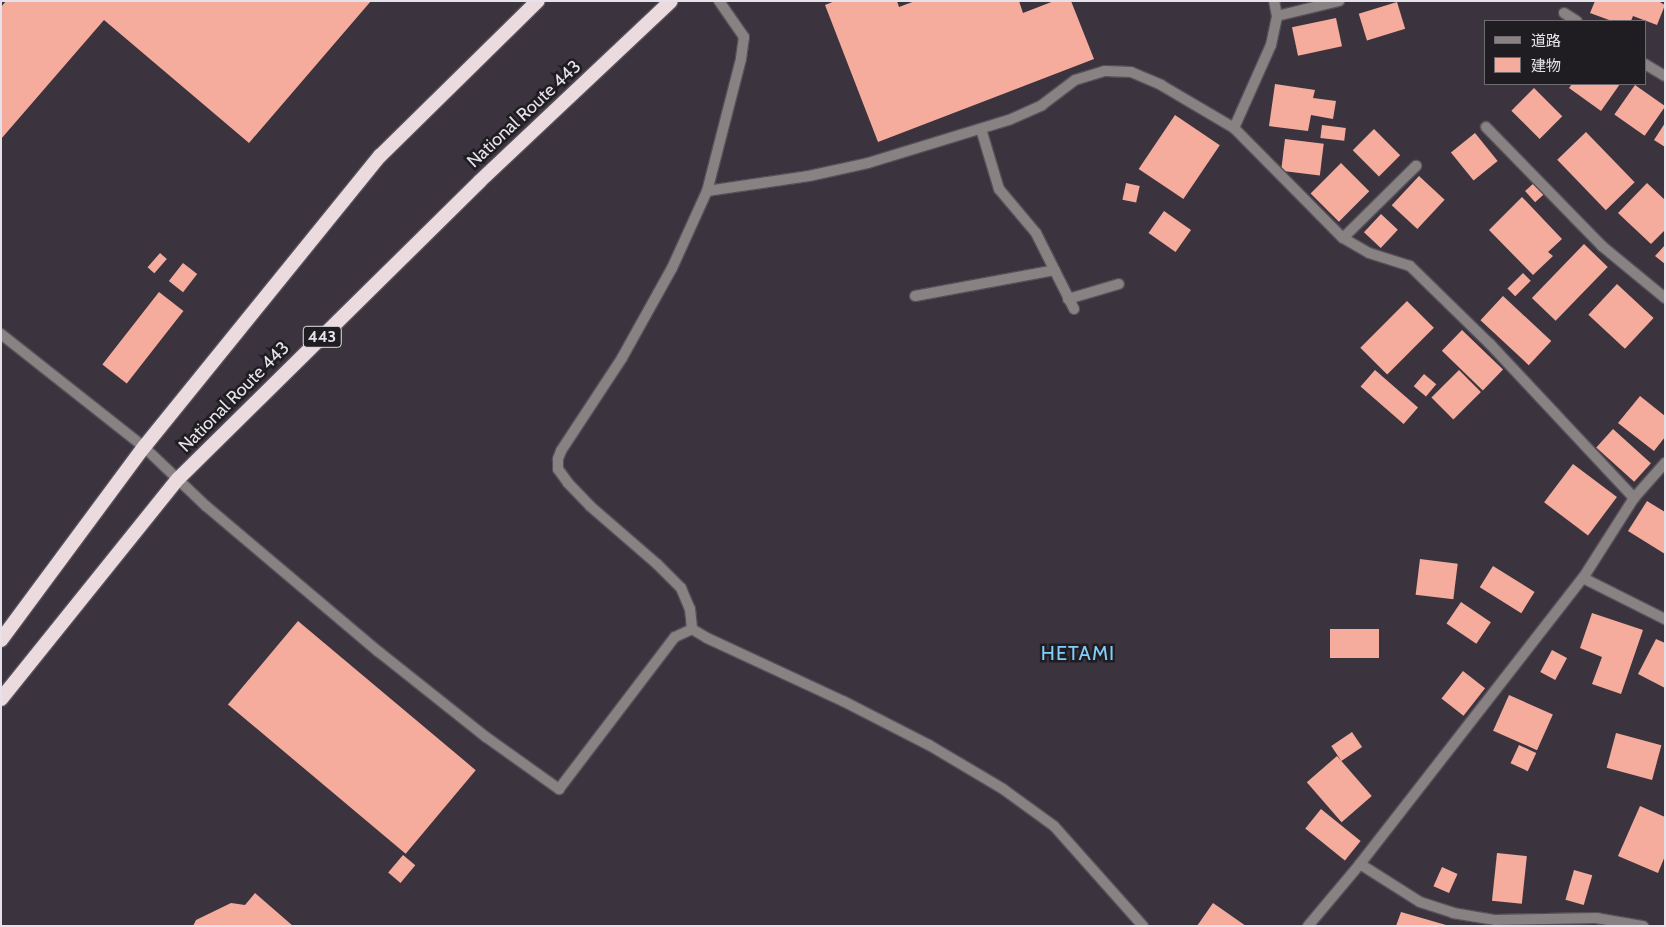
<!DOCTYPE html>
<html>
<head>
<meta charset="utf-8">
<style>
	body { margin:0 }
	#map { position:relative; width:1666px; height:927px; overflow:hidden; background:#3b343f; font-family:Cabin,"Noto Sans JP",sans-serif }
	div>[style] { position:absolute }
	.building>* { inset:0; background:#f6ac9d; transform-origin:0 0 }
	.roads { filter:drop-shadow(1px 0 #56505a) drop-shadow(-1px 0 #56505a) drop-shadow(0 1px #56505a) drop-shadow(0 -1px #56505a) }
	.minor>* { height:10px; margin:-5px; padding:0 5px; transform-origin:5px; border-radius:5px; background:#898283 }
	.trunk>* { height:14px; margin:-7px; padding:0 7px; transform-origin:7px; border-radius:7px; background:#ebdade }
	span { translate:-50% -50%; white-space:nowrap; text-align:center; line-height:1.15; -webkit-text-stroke:5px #201d22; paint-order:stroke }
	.shield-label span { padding:1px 4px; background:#201d22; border:1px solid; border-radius:4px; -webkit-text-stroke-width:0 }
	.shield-label { font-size:16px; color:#e6e2e9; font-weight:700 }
	.street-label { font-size:18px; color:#e6e2e9 }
	.quarter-label { font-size:20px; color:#81cdfb; letter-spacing:1px }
	.frame { position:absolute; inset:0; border:2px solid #e6e2e9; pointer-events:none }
	.legend { position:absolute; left:1484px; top:20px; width:162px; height:65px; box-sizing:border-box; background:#201d22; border:1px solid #6f6c72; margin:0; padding:6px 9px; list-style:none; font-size:15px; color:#e6e2e9 }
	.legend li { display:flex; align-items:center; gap:10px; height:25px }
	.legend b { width:25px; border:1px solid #6f6c72 }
</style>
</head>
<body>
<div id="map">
	<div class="building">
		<i style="clip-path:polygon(6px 1px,371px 1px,249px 143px,104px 20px,1px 139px,1px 7px)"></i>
		<i style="clip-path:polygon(835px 1px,897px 1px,899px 7px,915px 1px,1019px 1px,1023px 13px,1054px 1px,1071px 1px,1094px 59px,878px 142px,825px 5px)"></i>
		<i style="clip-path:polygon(1595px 1px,1658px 1px,1665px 5px,1657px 25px,1633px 16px,1631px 21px,1612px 21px,1590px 13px)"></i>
		<i style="left:1397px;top:2px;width:28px;height:40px;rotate:73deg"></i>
		<i style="left:1336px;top:18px;width:29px;height:45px;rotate:78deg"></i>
		<i style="clip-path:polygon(1275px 84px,1315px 90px,1313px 98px,1336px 101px,1333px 119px,1311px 115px,1308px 131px,1269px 126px)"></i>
		<i style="clip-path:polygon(1572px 84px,1620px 84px,1601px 111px,1569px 88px)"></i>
		<i style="left:1635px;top:85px;width:37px;height:36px;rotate:35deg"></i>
		<i style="left:1534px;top:88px;width:40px;height:32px;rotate:45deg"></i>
		<i style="left:1175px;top:115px;width:54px;height:65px;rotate:34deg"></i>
		<i style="clip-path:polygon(1665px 123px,1665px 147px,1654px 140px)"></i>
		<i style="left:1322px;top:125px;width:24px;height:13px;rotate:7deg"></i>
		<i style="left:1374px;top:129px;width:37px;height:30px;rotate:45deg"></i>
		<i style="left:1586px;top:132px;width:70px;height:40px;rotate:46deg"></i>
		<i style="left:1475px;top:133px;width:36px;height:31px;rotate:51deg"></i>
		<i style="left:1285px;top:139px;width:39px;height:32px;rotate:7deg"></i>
		<i style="left:1341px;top:163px;width:40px;height:43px;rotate:45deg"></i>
		<i style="left:1419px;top:176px;width:35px;height:40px;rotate:43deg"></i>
		<i style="left:1126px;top:183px;width:14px;height:17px;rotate:12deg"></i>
		<i style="left:1534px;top:183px;width:15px;height:12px;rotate:48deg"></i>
		<i style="clip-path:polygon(1647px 183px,1665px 200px,1665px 230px,1651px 244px,1618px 213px)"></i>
		<i style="clip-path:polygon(1522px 197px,1562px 239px,1548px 252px,1553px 256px,1533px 275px,1489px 230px)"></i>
		<i style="left:1164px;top:211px;width:33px;height:27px;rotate:35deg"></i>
		<i style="left:1381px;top:214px;width:23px;height:25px;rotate:43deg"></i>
		<i style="left:1584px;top:244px;width:33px;height:75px;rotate:44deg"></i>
		<i style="clip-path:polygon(1665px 245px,1665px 264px,1655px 256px)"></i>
		<i style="left:160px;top:253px;width:9px;height:19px;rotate:41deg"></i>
		<i style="left:183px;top:263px;width:18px;height:23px;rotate:38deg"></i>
		<i style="left:1523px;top:273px;width:11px;height:22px;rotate:45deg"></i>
		<i style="left:1617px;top:284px;width:50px;height:42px;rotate:43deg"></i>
		<i style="left:159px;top:292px;width:31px;height:92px;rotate:38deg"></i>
		<i style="left:1503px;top:296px;width:66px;height:33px;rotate:43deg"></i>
		<i style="left:1407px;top:301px;width:38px;height:66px;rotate:45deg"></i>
		<i style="left:1462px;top:330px;width:57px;height:29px;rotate:44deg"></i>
		<i style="left:1375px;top:370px;width:57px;height:22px;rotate:41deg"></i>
		<i style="left:1459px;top:370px;width:31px;height:39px;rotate:45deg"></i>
		<i style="left:1424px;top:374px;width:16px;height:16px;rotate:40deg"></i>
		<i style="clip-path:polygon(1640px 396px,1665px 416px,1665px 437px,1654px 451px,1618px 423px)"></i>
		<i style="left:1613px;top:429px;width:51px;height:25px;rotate:42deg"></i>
		<i style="left:1573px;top:464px;width:55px;height:48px;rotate:37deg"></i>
		<i style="clip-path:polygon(1647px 501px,1665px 512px,1665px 554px,1628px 531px)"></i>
		<i style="left:1420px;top:559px;width:38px;height:36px;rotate:7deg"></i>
		<i style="left:1493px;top:566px;width:49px;height:25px;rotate:32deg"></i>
		<i style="left:1461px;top:602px;width:36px;height:26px;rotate:34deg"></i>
		<i style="clip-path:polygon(1592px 613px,1643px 630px,1621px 694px,1592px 684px,1602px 657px,1580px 648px)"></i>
		<i style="left:298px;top:621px;width:232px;height:109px;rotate:40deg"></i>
		<i style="left:1379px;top:629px;width:29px;height:49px;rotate:90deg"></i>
		<i style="clip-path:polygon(1656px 639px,1665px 643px,1665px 688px,1638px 674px)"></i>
		<i style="left:1552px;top:650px;width:17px;height:25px;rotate:28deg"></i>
		<i style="left:1463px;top:671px;width:28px;height:35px;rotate:38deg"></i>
		<i style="left:1509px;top:695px;width:48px;height:39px;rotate:24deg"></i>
		<i style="left:1352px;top:732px;width:18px;height:25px;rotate:56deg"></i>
		<i style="left:1616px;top:733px;width:47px;height:36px;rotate:15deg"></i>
		<i style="left:1519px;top:745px;width:19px;height:20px;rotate:25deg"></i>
		<i style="left:1337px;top:756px;width:53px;height:40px;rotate:49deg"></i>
		<i style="clip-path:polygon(1640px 806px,1665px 817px,1665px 856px,1658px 873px,1618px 856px)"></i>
		<i style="left:1321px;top:809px;width:51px;height:25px;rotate:39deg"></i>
		<i style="left:1497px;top:853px;width:30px;height:48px;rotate:6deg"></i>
		<i style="left:403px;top:855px;width:16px;height:23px;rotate:40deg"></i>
		<i style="left:1442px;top:867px;width:17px;height:21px;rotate:24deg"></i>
		<i style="left:1574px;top:870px;width:19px;height:31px;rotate:16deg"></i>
		<i style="clip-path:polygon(255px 893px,293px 926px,193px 926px,196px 920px,231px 903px,245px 905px)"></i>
		<i style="clip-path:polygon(1213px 903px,1246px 926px,1197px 926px)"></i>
		<i style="clip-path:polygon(1401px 912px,1446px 925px,1446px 926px,1396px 926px)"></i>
	</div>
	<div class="roads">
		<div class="minor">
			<i style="left:719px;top:1px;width:44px;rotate:55.2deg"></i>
			<i style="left:744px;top:37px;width:22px;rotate:98deg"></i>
			<i style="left:741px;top:59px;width:136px;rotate:104.4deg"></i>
			<i style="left:707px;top:191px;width:85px;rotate:114.4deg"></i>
			<i style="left:672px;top:268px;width:103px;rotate:119.1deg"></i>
			<i style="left:622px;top:358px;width:111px;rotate:123.3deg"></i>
			<i style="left:561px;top:451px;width:9px;rotate:111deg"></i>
			<i style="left:558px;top:459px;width:10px;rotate:90deg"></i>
			<i style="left:558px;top:469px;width:17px;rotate:54deg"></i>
			<i style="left:568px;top:483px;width:32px;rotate:46deg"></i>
			<i style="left:590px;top:506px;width:89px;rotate:40.9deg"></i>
			<i style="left:657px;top:564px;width:34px;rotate:45deg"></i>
			<i style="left:681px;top:588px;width:23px;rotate:67deg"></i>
			<i style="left:690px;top:609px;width:20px;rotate:84deg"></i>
			<i style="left:692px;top:629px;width:17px;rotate:31deg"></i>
			<i style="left:707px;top:638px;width:150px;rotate:24.9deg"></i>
			<i style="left:843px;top:701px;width:97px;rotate:27.1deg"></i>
			<i style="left:929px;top:745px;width:86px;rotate:30.7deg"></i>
			<i style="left:1003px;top:789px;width:63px;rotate:36deg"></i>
			<i style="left:1054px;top:826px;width:134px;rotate:48.3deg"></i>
			<i style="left:1564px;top:13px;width:15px;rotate:32deg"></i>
			<i style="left:1277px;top:16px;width:64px;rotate:-13.6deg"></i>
			<i style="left:1645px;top:64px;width:23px;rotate:31deg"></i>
			<i style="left:1486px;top:127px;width:166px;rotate:45.7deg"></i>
			<i style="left:1602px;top:246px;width:82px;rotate:39.5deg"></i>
			<i style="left:1234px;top:128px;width:91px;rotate:-66deg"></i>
			<i style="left:1271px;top:45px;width:30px;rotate:-78deg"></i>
			<i style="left:1277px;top:16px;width:15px;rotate:-101deg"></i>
			<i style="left:981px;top:129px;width:63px;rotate:73.3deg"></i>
			<i style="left:999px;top:189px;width:57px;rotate:49.9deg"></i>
			<i style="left:1036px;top:233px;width:85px;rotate:63.4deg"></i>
			<i style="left:707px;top:191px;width:103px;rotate:-8.4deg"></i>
			<i style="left:809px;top:176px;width:60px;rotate:-12.4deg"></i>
			<i style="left:868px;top:163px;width:147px;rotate:-17deg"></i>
			<i style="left:1009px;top:120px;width:36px;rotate:-24deg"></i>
			<i style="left:1042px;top:105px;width:41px;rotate:-37.1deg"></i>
			<i style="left:1075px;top:80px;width:31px;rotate:-17deg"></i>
			<i style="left:1105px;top:71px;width:26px;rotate:2deg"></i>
			<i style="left:1131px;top:72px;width:33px;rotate:23deg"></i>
			<i style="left:1161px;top:85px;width:85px;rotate:30.5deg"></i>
			<i style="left:1234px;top:128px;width:155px;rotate:45.3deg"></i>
			<i style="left:1343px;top:238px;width:30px;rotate:30deg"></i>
			<i style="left:1369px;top:253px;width:43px;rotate:17.6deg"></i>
			<i style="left:1410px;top:266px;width:112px;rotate:44.3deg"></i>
			<i style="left:1490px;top:344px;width:211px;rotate:46.9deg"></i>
			<i style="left:1343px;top:238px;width:103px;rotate:-44.6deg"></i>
			<i style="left:915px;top:296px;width:142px;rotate:-10.5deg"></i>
			<i style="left:1068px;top:299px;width:53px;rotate:-16.4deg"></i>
			<i style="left:1px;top:334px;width:182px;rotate:38.3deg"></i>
			<i style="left:144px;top:447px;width:86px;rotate:43.6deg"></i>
			<i style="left:206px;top:506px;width:226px;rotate:40.2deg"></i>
			<i style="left:379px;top:652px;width:137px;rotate:38.5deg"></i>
			<i style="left:486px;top:737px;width:90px;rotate:35.5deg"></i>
			<i style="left:559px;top:789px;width:191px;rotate:-52.7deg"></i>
			<i style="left:675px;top:637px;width:19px;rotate:-25deg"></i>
			<i style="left:1583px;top:578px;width:92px;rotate:26.6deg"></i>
			<i style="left:1360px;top:864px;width:71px;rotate:32.3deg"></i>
			<i style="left:1420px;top:902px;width:35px;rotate:18deg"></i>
			<i style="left:1453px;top:913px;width:43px;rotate:9.5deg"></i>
			<i style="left:1495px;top:920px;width:101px;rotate:-1.1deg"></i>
			<i style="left:1596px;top:918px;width:48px;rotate:9.7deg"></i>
			<i style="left:1308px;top:926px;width:81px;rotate:-50deg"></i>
			<i style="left:1360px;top:864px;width:363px;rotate:-52.1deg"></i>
			<i style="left:1583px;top:578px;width:95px;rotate:-57.5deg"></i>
			<i style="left:1634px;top:498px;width:47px;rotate:-48.5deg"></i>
		</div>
		<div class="trunk">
			<i style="left:1px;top:640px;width:240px;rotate:-53.5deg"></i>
			<i style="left:144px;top:447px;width:375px;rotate:-51deg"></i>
			<i style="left:380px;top:156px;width:221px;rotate:-44.5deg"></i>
			<i style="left:1px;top:699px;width:282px;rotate:-51.2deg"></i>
			<i style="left:178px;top:479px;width:424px;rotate:-44.6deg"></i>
			<i style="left:480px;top:181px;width:262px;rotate:-43.3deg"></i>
		</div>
	</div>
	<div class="shield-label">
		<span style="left:322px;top:337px">443</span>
	</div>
	<div class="street-label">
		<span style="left:524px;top:114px;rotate:-43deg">National Route 443</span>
		<span style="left:234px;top:397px;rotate:-45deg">National Route 443</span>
	</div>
	<div class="quarter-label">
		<span style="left:1078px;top:653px">HETAMI</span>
	</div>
	<div class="frame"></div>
	<ul class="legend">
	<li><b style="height:6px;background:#898283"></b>道路</li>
	<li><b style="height:14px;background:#f6ac9d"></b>建物</li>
	</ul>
</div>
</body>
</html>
